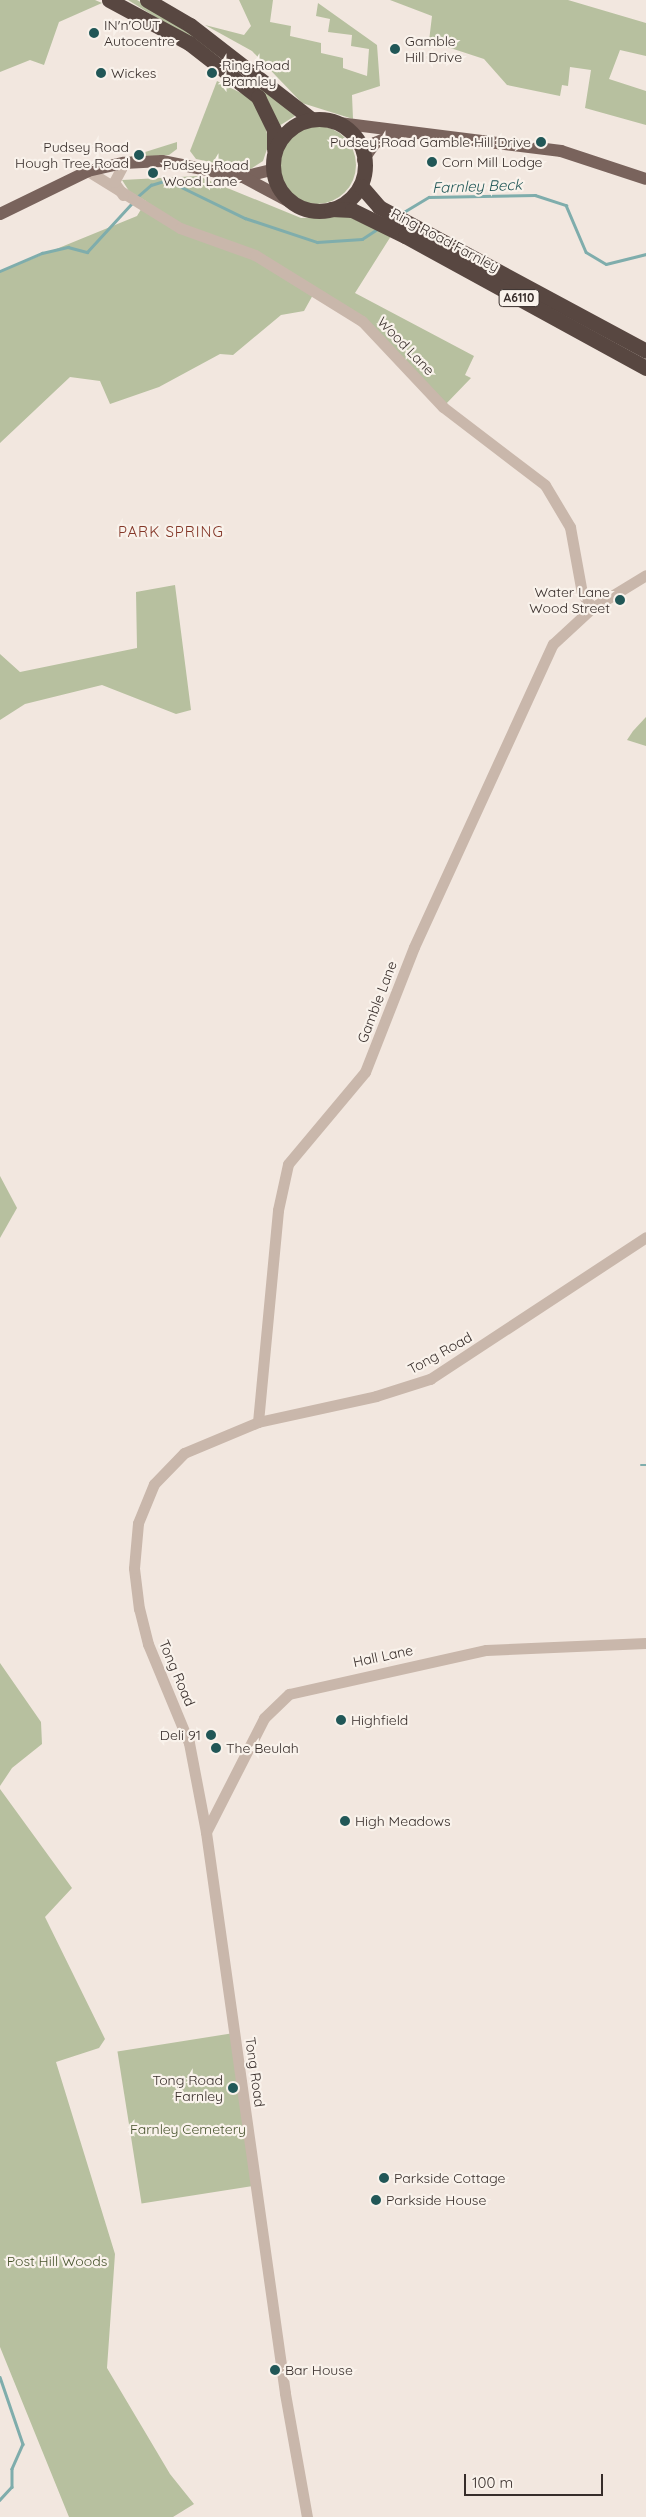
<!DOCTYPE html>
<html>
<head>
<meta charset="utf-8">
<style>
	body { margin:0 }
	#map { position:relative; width:646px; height:2517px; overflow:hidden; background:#f2e7df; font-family:Quicksand,sans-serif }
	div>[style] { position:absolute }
	.green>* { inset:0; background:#b7c09f; transform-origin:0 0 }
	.round { border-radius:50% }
	.stream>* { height:2.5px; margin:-1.25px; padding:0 1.25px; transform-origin:1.25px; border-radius:1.25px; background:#7fadac }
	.minor>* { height:11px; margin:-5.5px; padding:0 5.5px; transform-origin:5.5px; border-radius:5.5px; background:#c9b7ab }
	.major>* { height:12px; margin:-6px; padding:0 6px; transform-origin:6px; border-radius:6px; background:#79635c }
	.highway>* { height:15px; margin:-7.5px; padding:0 7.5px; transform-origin:7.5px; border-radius:7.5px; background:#584741 }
	.highway>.ring { margin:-7.5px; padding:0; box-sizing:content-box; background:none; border:15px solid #584741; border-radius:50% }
	.dots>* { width:14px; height:14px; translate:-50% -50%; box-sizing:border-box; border:2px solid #f9f2eb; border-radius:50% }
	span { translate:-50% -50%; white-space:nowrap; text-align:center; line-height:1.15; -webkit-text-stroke:4.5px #f9f2eb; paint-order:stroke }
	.shield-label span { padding:1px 4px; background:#f9f2eb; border:1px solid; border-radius:4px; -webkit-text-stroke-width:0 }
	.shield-label { font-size:12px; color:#372d2a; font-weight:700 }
	.poi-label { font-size:14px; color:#372d2a }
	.left { translate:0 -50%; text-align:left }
	.right { translate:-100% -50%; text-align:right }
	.street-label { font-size:14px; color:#372d2a }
	.park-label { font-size:14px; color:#49552f }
	.water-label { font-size:15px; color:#215757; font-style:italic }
	.neighbourhood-label { font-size:15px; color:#833627; letter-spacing:1px }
	.scale { position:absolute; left:464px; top:2474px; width:139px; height:22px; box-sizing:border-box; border:2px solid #372d2a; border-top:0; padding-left:6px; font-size:15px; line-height:18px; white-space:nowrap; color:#372d2a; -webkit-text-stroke:4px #f9f2eb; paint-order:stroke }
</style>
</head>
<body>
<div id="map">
	<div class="green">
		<i style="clip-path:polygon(0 0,95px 0,102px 3px,59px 22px,44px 65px,30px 60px,0 72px)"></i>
		<i style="clip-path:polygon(128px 0,137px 0,170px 19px,223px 59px)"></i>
		<i style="clip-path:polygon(239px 0,273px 0,270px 22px,291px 26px,290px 36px,321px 43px,321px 53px,343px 58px,343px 68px,367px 76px,369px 49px,351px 46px,352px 35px,328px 32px,330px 19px,316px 16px,318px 3px,377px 45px,380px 86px,352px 95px,353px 119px,302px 103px,252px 51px,205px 25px,244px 35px,251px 26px)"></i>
		<i style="clip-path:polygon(390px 0,568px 0,646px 23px,646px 56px,620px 50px,609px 79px,646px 91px,646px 125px,585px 108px,591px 70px,570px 67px,568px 86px,562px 85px,560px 96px,507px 85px,484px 59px,429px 41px,432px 16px)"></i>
		<i style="clip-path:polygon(247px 74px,295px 116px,279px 126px,265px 96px,244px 77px)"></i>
		<i style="clip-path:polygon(217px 81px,249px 97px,262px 111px,269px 143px,263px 161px,249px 170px,196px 159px,190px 151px)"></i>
		<i class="round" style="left:278px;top:126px;width:78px;height:78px"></i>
		<i style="clip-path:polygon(177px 142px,177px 149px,169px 155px,126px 158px)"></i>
		<i style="clip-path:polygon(198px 176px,301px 218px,347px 216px,391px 236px,355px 293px,474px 356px,465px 375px,471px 378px,443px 407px,378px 336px,314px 293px,304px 311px,281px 315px,233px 355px,220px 354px,159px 387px,110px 404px,100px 381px,70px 377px,0 443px,0 272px,137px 216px,146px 201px,129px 191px,122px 180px)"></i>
		<i style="clip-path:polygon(175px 585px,191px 710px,176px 714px,102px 685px,25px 704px,0 720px,0 654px,20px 672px,137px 648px,136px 592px)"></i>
		<i style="clip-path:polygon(646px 717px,646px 746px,627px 740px,633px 731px)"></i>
		<i style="clip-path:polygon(0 1176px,17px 1208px,0 1238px)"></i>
		<i style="clip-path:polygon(0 1663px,41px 1722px,42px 1744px,12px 1768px,0 1786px)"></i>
		<i style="clip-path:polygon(0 1789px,72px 1888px,45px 1917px,105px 2039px,99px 2048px,56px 2062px,115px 2254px,107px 2368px,170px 2474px,194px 2504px,173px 2517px,69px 2517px,0 2347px)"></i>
		<i style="left:234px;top:2033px;width:154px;height:118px;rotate:81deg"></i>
	</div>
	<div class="stream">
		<i style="left:136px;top:198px;width:20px;rotate:-41deg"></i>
		<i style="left:151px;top:185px;width:17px;rotate:-17deg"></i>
		<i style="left:167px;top:180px;width:87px;rotate:26deg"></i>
		<i style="left:245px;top:218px;width:76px;rotate:18.4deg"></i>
		<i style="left:317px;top:242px;width:45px;rotate:-3.8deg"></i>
		<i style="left:362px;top:239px;width:20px;rotate:-33deg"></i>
		<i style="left:402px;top:213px;width:31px;rotate:-31deg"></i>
		<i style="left:429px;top:197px;width:106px;rotate:-1.1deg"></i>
		<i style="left:535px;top:195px;width:33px;rotate:18deg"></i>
		<i style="left:566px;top:205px;width:51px;rotate:66.9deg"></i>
		<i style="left:586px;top:252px;width:23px;rotate:31deg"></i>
		<i style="left:606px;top:264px;width:41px;rotate:-14deg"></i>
		<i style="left:0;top:271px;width:46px;rotate:-23.2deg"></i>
		<i style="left:42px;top:253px;width:27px;rotate:-13deg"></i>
		<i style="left:68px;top:247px;width:20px;rotate:15deg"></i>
		<i style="left:87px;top:252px;width:68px;rotate:-47.4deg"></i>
		<i style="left:641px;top:1465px;width:5px"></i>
		<i style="left:0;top:2377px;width:71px;rotate:71.1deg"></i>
		<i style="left:23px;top:2444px;width:27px;rotate:114deg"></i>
		<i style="left:12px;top:2469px;width:18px;rotate:90deg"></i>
		<i style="left:12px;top:2487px;width:18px;rotate:133deg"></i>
	</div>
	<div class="minor">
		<i style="left:88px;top:171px;width:108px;rotate:31.8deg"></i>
		<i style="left:180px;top:228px;width:80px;rotate:19.8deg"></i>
		<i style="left:255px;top:255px;width:126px;rotate:31.7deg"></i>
		<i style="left:362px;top:321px;width:118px;rotate:46.7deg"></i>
		<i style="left:443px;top:407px;width:128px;rotate:37.4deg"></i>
		<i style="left:545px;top:485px;width:49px;rotate:59.2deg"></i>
		<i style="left:570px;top:527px;width:67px;rotate:79.7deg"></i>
		<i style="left:582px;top:593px;width:18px;rotate:56deg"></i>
		<i style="left:123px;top:195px;width:16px;rotate:-125deg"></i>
		<i style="left:114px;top:182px;width:21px;rotate:-62deg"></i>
		<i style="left:258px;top:1422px;width:213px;rotate:-84.6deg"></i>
		<i style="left:278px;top:1210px;width:47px;rotate:-77.7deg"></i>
		<i style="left:288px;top:1164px;width:120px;rotate:-50.1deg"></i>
		<i style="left:365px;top:1072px;width:134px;rotate:-68.6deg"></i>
		<i style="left:414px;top:947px;width:333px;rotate:-65.4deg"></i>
		<i style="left:553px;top:644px;width:53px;rotate:-42.7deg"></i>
		<i style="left:592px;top:608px;width:63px;rotate:-31.4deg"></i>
		<i style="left:206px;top:1832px;width:128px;rotate:-63deg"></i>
		<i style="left:264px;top:1718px;width:35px;rotate:-44deg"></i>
		<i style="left:289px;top:1694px;width:202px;rotate:-12.6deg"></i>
		<i style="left:486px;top:1650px;width:160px;rotate:-2.5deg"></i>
		<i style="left:307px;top:2517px;width:126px;rotate:-100.1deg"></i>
		<i style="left:285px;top:2393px;width:567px;rotate:-98.02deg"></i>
		<i style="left:206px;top:1832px;width:91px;rotate:-100.8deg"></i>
		<i style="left:189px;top:1743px;width:107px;rotate:-112.5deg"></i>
		<i style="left:148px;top:1644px;width:36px;rotate:-104deg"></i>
		<i style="left:139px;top:1609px;width:41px;rotate:-97deg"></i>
		<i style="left:134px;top:1568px;width:45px;rotate:-84.9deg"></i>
		<i style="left:138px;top:1523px;width:42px;rotate:-67.7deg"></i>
		<i style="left:154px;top:1484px;width:43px;rotate:-45.9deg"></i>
		<i style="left:184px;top:1453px;width:80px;rotate:-22.7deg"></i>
		<i style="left:258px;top:1422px;width:121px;rotate:-12.4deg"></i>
		<i style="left:376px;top:1396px;width:57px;rotate:-17.5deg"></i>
		<i style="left:430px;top:1379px;width:258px;rotate:-33.3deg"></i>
	</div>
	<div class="major">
		<i style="left:339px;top:123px;width:224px;rotate:7.2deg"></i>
		<i style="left:561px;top:151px;width:89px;rotate:18.2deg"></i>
		<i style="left:363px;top:160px;width:21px;rotate:-55deg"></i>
		<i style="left:375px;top:143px;width:23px;rotate:-23deg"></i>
		<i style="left:243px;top:177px;width:30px;rotate:-14deg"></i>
		<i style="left:0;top:214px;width:98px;rotate:-26deg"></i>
		<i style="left:88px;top:171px;width:37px;rotate:-13deg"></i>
		<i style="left:124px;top:163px;width:38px;rotate:-3deg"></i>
		<i style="left:162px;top:161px;width:83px;rotate:11.2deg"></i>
		<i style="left:243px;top:177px;width:53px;rotate:28deg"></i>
	</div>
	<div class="highway">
		<i style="left:109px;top:0;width:91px;rotate:28.3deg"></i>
		<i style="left:189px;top:43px;width:88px;rotate:38deg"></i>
		<i style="left:258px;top:97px;width:37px;rotate:64deg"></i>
		<i style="left:274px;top:130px;width:19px;rotate:90deg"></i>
		<i style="left:147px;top:0;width:50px;rotate:30.2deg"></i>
		<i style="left:190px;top:25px;width:152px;rotate:37.8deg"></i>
		<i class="ring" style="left:273px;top:119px;width:77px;height:77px"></i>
		<i style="left:361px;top:186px;width:28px;rotate:49deg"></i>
		<i style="left:379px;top:207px;width:303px;rotate:28.3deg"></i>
		<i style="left:331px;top:209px;width:21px;rotate:3deg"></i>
		<i style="left:352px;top:210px;width:59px;rotate:26.1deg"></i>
		<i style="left:405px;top:236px;width:275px;rotate:28.7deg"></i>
	</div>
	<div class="dots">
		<i style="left:94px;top:33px;background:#215757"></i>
		<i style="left:395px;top:49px;background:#215757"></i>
		<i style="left:101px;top:73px;background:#215757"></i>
		<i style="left:212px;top:73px;background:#215757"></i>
		<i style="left:541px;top:142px;background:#215757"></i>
		<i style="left:139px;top:155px;background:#215757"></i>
		<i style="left:432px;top:162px;background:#215757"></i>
		<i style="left:153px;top:173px;background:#215757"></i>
		<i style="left:620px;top:600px;background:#215757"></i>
		<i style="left:341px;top:1720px;background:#215757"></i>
		<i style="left:211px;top:1735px;background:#215757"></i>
		<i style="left:216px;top:1748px;background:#215757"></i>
		<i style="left:345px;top:1821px;background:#215757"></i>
		<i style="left:233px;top:2088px;background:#215757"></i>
		<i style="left:384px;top:2178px;background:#215757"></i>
		<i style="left:376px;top:2200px;background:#215757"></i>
		<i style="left:275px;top:2370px;background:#215757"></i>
	</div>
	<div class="shield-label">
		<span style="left:519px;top:298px">A6110</span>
	</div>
	<div class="poi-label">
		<span class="left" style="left:104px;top:33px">IN'n'OUT<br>Autocentre</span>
		<span class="left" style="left:405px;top:49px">Gamble<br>Hill Drive</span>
		<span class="left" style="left:222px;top:73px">Ring Road<br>Bramley</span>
		<span class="left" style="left:111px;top:73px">Wickes</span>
		<span class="right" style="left:531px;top:142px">Pudsey Road Gamble Hill Drive</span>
		<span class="right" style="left:129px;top:155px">Pudsey Road<br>Hough Tree Road</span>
		<span class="left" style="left:442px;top:162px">Corn Mill Lodge</span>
		<span class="left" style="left:163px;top:173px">Pudsey Road<br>Wood Lane</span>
		<span class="right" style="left:610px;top:600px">Water Lane<br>Wood Street</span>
		<span class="left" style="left:351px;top:1720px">Highfield</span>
		<span class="right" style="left:201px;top:1735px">Deli 91</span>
		<span class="left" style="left:226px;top:1748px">The Beulah</span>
		<span class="left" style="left:355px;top:1821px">High Meadows</span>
		<span class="right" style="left:223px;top:2088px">Tong Road<br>Farnley</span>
		<span class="left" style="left:394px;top:2178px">Parkside Cottage</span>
		<span class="left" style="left:386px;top:2200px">Parkside House</span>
		<span class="left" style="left:285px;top:2370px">Bar House</span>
	</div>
	<div class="street-label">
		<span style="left:445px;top:240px;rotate:28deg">Ring Road Farnley</span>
		<span style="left:406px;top:346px;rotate:46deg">Wood Lane</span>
		<span style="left:377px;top:1002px;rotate:-69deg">Gamble Lane</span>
		<span style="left:440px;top:1353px;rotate:-29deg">Tong Road</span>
		<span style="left:383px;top:1656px;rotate:-12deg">Hall Lane</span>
		<span style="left:177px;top:1673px;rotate:67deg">Tong Road</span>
		<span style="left:255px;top:2072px;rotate:82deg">Tong Road</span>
	</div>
	<div class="park-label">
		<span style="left:188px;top:2129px">Farnley Cemetery</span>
		<span style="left:57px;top:2261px">Post Hill Woods</span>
	</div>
	<div class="water-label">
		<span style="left:477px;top:186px;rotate:-2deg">Farnley Beck</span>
	</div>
	<div class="neighbourhood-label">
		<span style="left:171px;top:532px">PARK SPRING</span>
	</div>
	<div class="scale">100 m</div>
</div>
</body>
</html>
